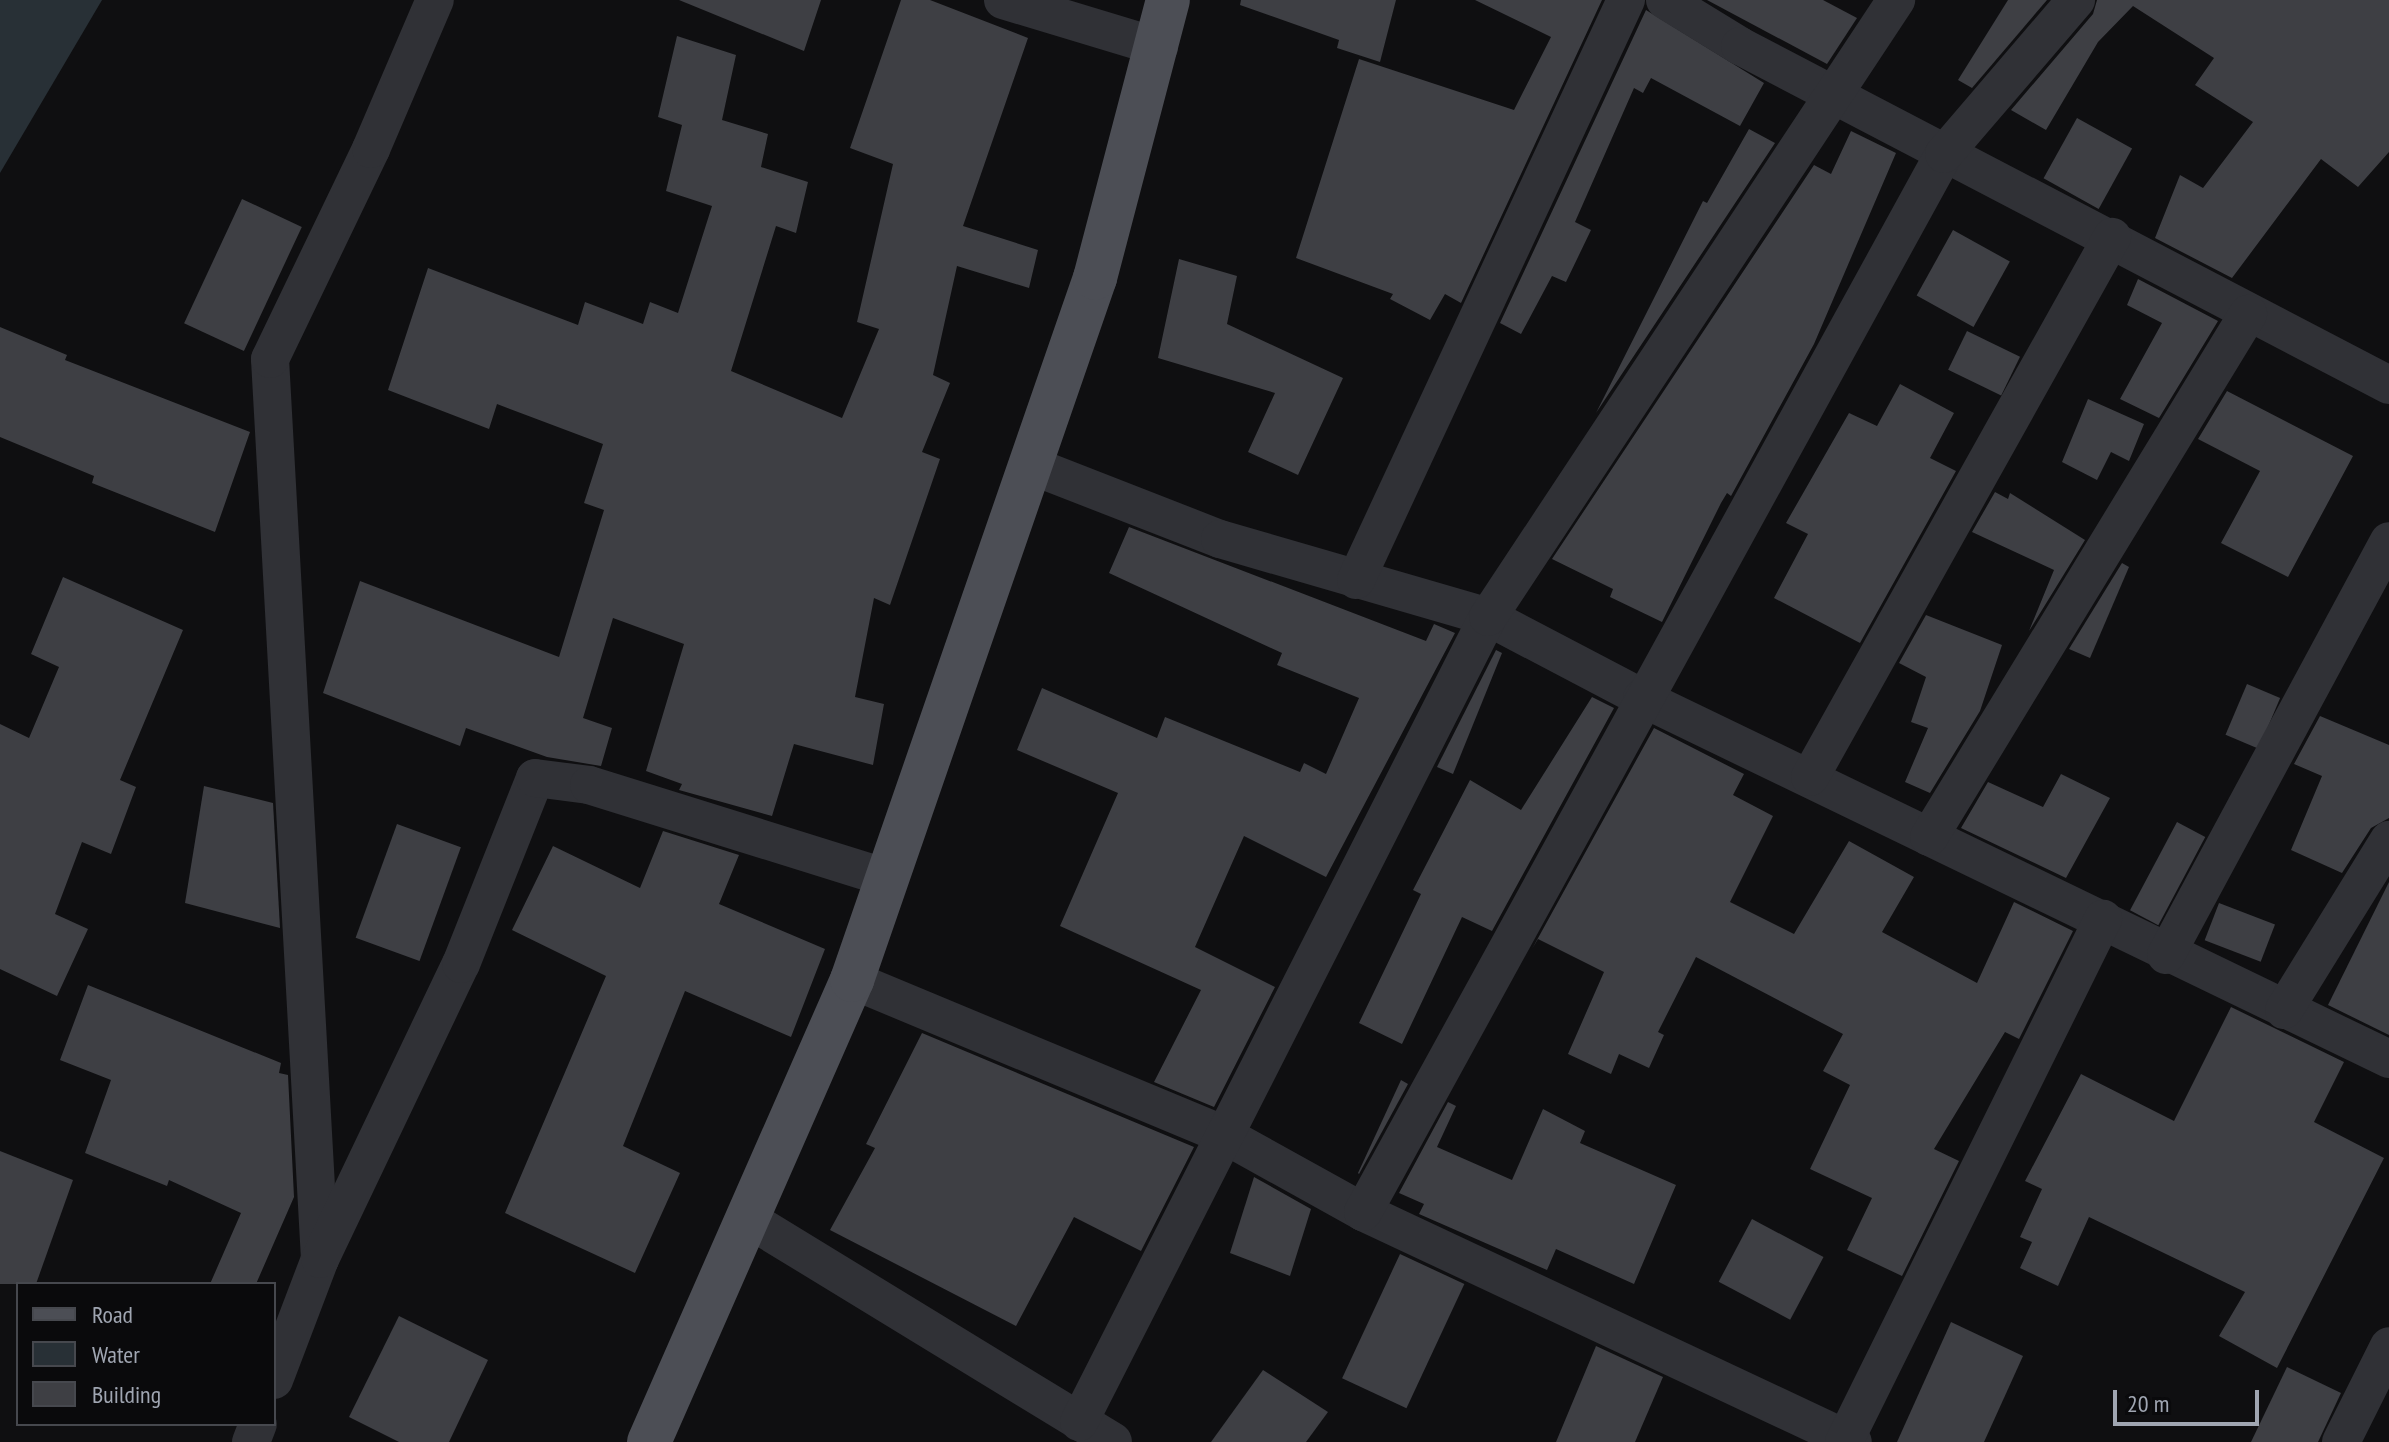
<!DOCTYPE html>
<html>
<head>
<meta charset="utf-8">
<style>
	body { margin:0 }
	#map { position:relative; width:2389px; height:1442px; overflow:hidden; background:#0f0f11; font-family:"PT Sans Narrow",sans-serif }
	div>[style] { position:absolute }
	.water>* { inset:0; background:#283036 }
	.building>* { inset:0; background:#3e3f44; transform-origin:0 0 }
	.street>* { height:38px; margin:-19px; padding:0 19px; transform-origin:19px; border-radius:19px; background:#303136 }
	.primary>* { height:44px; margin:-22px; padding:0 22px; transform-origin:22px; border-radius:22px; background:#4c4e55 }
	span { translate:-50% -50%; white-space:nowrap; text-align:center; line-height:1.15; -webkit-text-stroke:6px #0a0a0c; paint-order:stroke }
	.legend { position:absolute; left:16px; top:1282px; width:260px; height:144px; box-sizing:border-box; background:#0a0a0c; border:2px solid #46484e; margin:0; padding:10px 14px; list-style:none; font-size:24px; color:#a0a6b2 }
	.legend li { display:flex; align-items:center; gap:16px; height:40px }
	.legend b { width:40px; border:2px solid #46484e }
	.scale { position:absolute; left:2113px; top:1390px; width:146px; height:36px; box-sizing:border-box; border:4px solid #a0a6b2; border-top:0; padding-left:10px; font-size:24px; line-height:28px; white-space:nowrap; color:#a0a6b2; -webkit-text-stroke:6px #0a0a0c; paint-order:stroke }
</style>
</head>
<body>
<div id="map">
	<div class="water">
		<i style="clip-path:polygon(0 0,102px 0,0 173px)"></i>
	</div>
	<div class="building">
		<i style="clip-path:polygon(679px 0,821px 0,804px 51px)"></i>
		<i style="clip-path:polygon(901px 0,930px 0,1028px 38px,963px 226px,1038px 250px,1029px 288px,957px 266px,933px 375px,950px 383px,922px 452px,940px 459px,890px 605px,874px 598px,855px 697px,884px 704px,873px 765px,794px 744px,772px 816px,679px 790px,682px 784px,646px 771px,684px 644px,613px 618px,583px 718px,612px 728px,601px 766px,547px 757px,466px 728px,460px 746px,323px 693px,360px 581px,559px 657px,604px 510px,584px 503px,603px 444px,497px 404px,489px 429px,388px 390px,428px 268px,578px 325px,585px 302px,643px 324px,650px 302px,678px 313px,712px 206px,666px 191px,682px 125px,658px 117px,677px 36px,736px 55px,722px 120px,768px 134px,761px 167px,808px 182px,796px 233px,776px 226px,731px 371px,842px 418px,879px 329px,857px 322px,893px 164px,850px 148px)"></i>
		<i style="clip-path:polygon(1241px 0,1396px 0,1380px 62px,1337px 48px,1339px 40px,1240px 5px)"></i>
		<i style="clip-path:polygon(1475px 0,1602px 0,1461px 303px,1445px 294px,1430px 320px,1390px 299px,1393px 294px,1296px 258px,1359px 59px,1514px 110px,1551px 37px)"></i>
		<i style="clip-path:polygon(1707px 0,1823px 0,1857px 18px,1827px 64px)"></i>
		<i style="clip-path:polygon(2008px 0,2047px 0,1972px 88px,1958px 80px)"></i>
		<i style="clip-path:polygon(2097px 0,2389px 0,2389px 152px,2358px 187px,2321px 159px,2232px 278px,2155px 238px,2180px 175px,2203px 188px,2253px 122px,2195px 85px,2214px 58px,2133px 6px,2098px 42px,2046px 130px,2011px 110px,2093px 14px)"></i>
		<i style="clip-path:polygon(1646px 10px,1764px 83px,1740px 126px,1651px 78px,1643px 93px,1634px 88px,1575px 222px,1591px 230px,1566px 282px,1552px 276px,1521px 334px,1500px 323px)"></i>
		<i style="left:2077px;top:118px;width:63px;height:69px;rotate:29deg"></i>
		<i style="clip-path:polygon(1749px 129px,1775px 143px,1596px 413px,1703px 201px,1707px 203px)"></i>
		<i style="clip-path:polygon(1851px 131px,1896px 153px,1814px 344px,1731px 496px,1727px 493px,1721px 503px,1662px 622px,1610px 597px,1613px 589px,1552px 559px,1814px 165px,1831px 174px)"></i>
		<i style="left:242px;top:199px;width:66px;height:137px;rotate:25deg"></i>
		<i style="left:1953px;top:230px;width:65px;height:75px;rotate:29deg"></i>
		<i style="clip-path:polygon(1179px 259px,1237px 276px,1227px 324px,1343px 378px,1298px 475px,1248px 452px,1275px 393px,1158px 358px)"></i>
		<i style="clip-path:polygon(2138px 279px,2218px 321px,2159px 418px,2120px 399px,2162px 323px,2127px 305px)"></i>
		<i style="clip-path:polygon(0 327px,67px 355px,65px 360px,250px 432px,215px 532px,92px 483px,94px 476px,0 437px)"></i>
		<i style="left:1967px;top:331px;width:59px;height:43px;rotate:26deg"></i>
		<i style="clip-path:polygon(1900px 384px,1954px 413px,1930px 458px,1956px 471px,1860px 643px,1774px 598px,1808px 534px,1786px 523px,1849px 413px,1877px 426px)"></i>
		<i style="clip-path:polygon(2227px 391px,2353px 456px,2288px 577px,2221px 543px,2260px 471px,2198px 439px)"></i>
		<i style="clip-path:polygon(2088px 399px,2144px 424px,2129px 461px,2111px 452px,2097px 480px,2062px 462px)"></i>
		<i style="clip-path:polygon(1995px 492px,2008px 499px,2010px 493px,2085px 540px,2029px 631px,2054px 570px,1972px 532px)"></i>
		<i style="clip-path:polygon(1129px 527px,1426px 641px,1434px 624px,1455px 633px,1326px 877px,1244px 836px,1195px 947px,1275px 987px,1214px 1107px,1154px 1082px,1201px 990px,1060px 926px,1118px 793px,1017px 750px,1042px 688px,1157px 738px,1165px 717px,1300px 772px,1304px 763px,1326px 774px,1359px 698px,1277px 665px,1282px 653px,1109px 573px)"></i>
		<i style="clip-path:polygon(2122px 563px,2129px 567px,2090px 658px,2069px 649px)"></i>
		<i style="clip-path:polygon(63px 577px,183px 630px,120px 780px,136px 787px,111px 854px,82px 842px,55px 914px,88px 929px,57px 996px,0 969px,0 724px,29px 738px,59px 667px,31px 654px)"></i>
		<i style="clip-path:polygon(1926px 615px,2002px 645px,1980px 711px,1930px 793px,1905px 782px,1928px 728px,1911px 722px,1926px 677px,1899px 663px)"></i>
		<i style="clip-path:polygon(1496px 650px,1502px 653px,1453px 774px,1437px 767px)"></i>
		<i style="left:2247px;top:684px;width:36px;height:55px;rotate:23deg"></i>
		<i style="clip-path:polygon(1592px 697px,1614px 708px,1492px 931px,1462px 917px,1402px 1044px,1359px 1023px,1421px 894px,1413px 890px,1470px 780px,1521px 810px)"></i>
		<i style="clip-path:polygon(2320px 716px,2389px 745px,2389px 818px,2371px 828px,2342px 873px,2291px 850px,2322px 776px,2294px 764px)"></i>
		<i style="clip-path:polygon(1654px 728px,1744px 774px,1733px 795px,1773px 816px,1730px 902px,1794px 934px,1849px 841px,1914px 877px,1882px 932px,1977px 983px,2014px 902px,2073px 931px,2019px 1039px,2005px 1032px,1934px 1149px,1959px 1161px,1902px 1276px,1847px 1250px,1872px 1198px,1810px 1169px,1850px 1085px,1823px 1071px,1843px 1034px,1696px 957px,1658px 1032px,1664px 1035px,1649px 1068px,1619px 1054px,1611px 1074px,1568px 1054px,1604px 972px,1538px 939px,1532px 949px)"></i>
		<i style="clip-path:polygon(2061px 774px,2110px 798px,2066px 878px,1961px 828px,1988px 782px,2043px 807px)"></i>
		<i style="clip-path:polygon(204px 786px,273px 803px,280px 928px,185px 903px)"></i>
		<i style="left:2177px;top:822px;width:32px;height:100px;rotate:28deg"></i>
		<i style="left:397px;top:824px;width:68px;height:121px;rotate:20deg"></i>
		<i style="clip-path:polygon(663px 831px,739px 855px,719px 904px,825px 949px,791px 1037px,685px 991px,623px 1146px,680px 1173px,635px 1273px,505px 1213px,606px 976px,512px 930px,553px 846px,640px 888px)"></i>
		<i style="clip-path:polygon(2389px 882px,2389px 1035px,2328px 1005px)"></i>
		<i style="left:2219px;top:903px;width:60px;height:40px;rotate:21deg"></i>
		<i style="clip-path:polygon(88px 985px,281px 1063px,279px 1073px,288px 1075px,294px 1197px,256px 1284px,210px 1284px,241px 1213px,169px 1180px,167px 1186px,85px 1153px,111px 1080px,60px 1060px)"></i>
		<i style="clip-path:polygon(2231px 1007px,2344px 1062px,2314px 1122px,2384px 1158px,2277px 1368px,2219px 1336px,2245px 1292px,2089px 1217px,2058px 1286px,2020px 1268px,2032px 1242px,2020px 1237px,2042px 1189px,2025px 1181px,2081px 1074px,2174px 1121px)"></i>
		<i style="clip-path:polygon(922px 1033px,1194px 1147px,1141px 1251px,1074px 1217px,1016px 1326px,830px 1230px,875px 1148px,866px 1144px)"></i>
		<i style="clip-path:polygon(1401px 1080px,1408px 1084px,1359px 1174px,1358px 1173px)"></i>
		<i style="clip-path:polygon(1448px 1102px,1456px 1106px,1437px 1147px,1512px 1180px,1543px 1109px,1585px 1131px,1580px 1143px,1676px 1185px,1634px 1284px,1556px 1249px,1547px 1270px,1419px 1214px,1424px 1204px,1399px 1193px)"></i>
		<i style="clip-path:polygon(0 1151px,73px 1180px,36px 1284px,0 1284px)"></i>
		<i style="clip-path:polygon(1254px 1177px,1311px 1209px,1290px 1276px,1230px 1253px)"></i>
		<i style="left:1752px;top:1219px;width:81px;height:71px;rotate:28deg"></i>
		<i style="left:1400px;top:1254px;width:71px;height:137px;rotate:25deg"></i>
		<i style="clip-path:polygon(399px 1316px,488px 1360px,449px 1442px,399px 1442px,349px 1417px)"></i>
		<i style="clip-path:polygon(1951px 1322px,2023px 1356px,1984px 1442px,1897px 1442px)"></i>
		<i style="clip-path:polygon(1596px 1346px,1663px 1377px,1635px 1442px,1556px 1442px)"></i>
		<i style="clip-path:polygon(2287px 1367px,2341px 1393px,2318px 1442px,2251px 1442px)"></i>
		<i style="clip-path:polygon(1263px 1370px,1328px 1412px,1306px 1442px,1211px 1442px)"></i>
	</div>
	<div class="street">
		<i style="left:1003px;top:0;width:163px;rotate:16.8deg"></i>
		<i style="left:1665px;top:0;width:88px;rotate:31.5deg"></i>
		<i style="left:1740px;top:46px;width:732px;rotate:27.58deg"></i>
		<i style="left:1030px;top:465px;width:204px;rotate:21.3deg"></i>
		<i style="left:1220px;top:539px;width:279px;rotate:16.2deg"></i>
		<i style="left:1488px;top:617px;width:174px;rotate:27.7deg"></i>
		<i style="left:1642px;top:698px;width:830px;rotate:25.79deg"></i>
		<i style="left:1356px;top:580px;width:640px;rotate:-65.04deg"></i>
		<i style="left:1810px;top:777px;width:619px;rotate:-60.78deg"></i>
		<i style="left:1929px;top:837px;width:613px;rotate:-58.62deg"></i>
		<i style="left:2166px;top:955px;width:470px;rotate:-61.7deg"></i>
		<i style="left:852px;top:980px;width:405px;rotate:22.6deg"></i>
		<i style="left:1226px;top:1136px;width:157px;rotate:29deg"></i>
		<i style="left:1363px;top:1212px;width:541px;rotate:25.14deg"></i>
		<i style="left:2284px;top:1010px;width:200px;rotate:-58.3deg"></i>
		<i style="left:1363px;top:1212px;width:1207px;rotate:-61.23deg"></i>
		<i style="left:1944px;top:154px;width:203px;rotate:-49.4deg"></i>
		<i style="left:745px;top:1217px;width:431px;rotate:31.4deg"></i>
		<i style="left:320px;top:1259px;width:901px;rotate:-93.18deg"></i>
		<i style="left:270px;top:359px;width:233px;rotate:-64.3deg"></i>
		<i style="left:371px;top:149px;width:162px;rotate:-66.8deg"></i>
		<i style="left:274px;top:1380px;width:129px;rotate:-69.2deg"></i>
		<i style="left:320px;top:1259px;width:327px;rotate:-64.5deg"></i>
		<i style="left:461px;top:964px;width:200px;rotate:-68.3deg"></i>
		<i style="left:535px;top:778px;width:54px;rotate:7.4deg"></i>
		<i style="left:589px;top:785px;width:312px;rotate:17.3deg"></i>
		<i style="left:1079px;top:1422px;width:903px;rotate:-63.07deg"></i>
		<i style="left:1488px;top:617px;width:740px;rotate:-56.52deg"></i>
		<i style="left:251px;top:1442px;width:19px;rotate:-69deg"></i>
		<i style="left:1844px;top:1442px;width:584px;rotate:-63.65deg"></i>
		<i style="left:2341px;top:1442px;width:107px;rotate:-63.4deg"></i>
	</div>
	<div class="primary">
		<i style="left:649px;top:1442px;width:505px;rotate:-66.28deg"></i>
		<i style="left:852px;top:980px;width:743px;rotate:-70.91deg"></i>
		<i style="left:1095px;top:278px;width:287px;rotate:-75.3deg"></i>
	</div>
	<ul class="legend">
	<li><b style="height:10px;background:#4c4e55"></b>Road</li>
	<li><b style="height:22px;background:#283036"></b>Water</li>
	<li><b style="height:22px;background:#3e3f44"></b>Building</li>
	</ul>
	<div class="scale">20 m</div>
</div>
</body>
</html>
